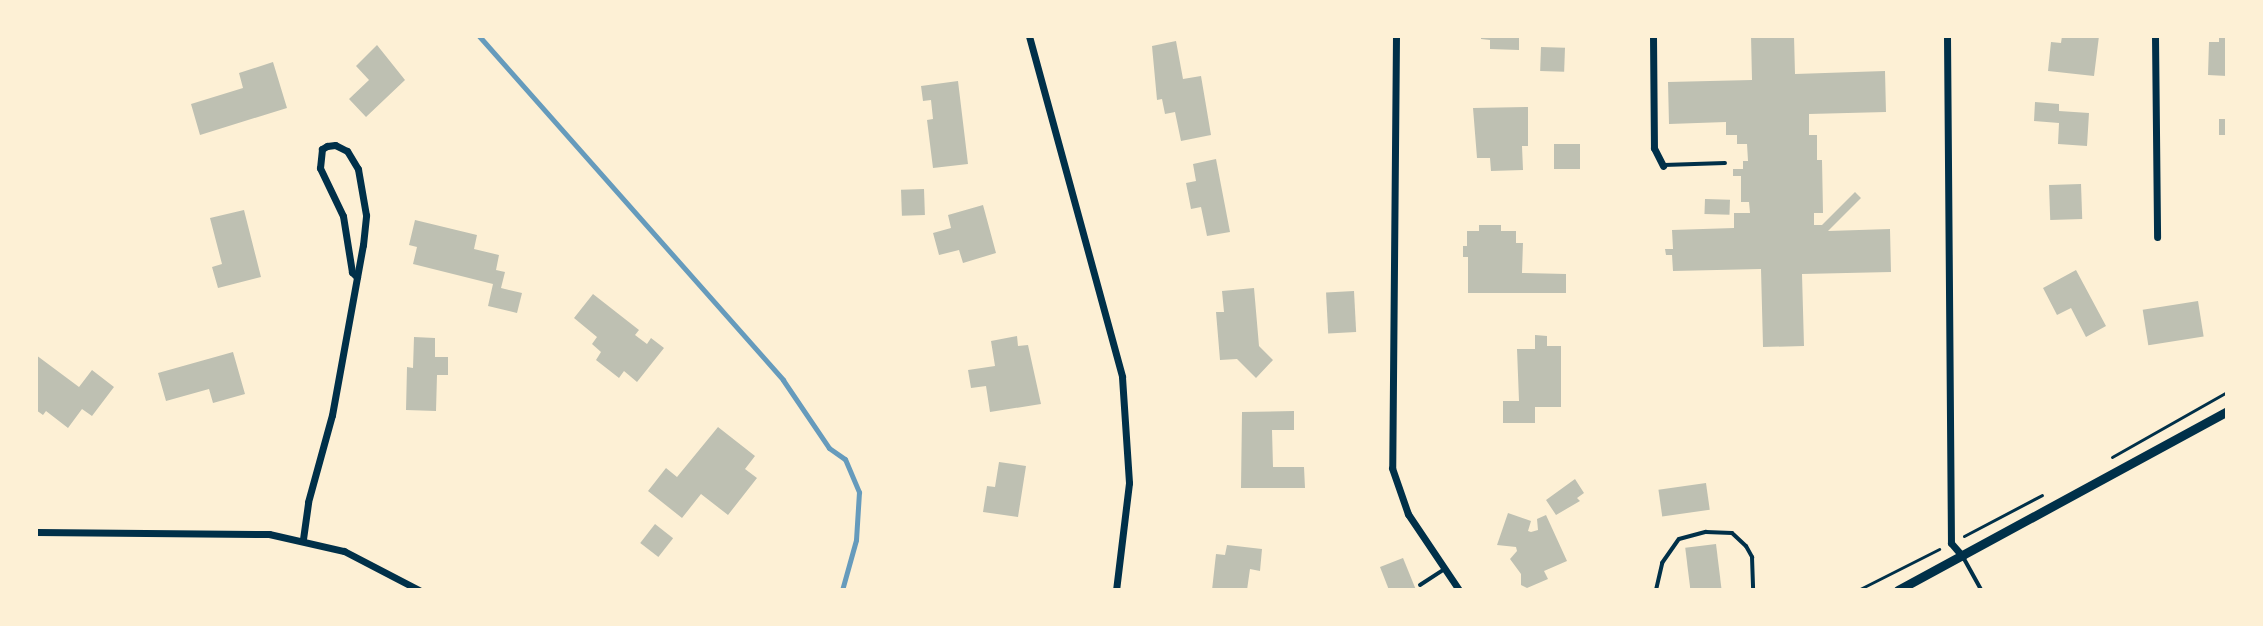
<!DOCTYPE html>
<html>
<head>
<meta charset="utf-8">
<style>
	body { margin:0 }
	#map { position:relative; width:2263px; height:626px; overflow:hidden; background:#fdf0d5; font-family:Georgia,serif }
	div>[style] { position:absolute }
	.stream>* { height:5px; margin:-2.5px; padding:0 2.5px; transform-origin:2.5px; border-radius:2.5px; background:#669bbc }
	.building>* { inset:0; background:#bec0b2; transform-origin:0 0 }
	.path>* { height:3px; margin:-1.5px; padding:0 1.5px; transform-origin:1.5px; border-radius:1.5px; background:#003049 }
	.service>* { height:4px; margin:-2px; padding:0 2px; transform-origin:2px; border-radius:2px; background:#003049 }
	.minor>* { height:7px; margin:-3.5px; padding:0 3.5px; transform-origin:3.5px; border-radius:3.5px; background:#003049 }
	.tertiary>* { height:9px; margin:-4.5px; padding:0 4.5px; transform-origin:4.5px; border-radius:4.5px; background:#003049 }
	span { translate:-50% -50%; white-space:nowrap; text-align:center; line-height:1.15; -webkit-text-stroke:6px #fdf0d5; paint-order:stroke }
	.frame { position:absolute; inset:0; border:38px solid #fdf0d5; pointer-events:none }
</style>
</head>
<body>
<div id="map">
	<div class="stream">
		<i style="left:479px;top:36px;width:459px;rotate:48.5deg"></i>
		<i style="left:783px;top:380px;width:82px;rotate:55.9deg"></i>
		<i style="left:829px;top:448px;width:19px;rotate:35deg"></i>
		<i style="left:845px;top:459px;width:36px;rotate:67deg"></i>
		<i style="left:859px;top:492px;width:48px;rotate:93.6deg"></i>
		<i style="left:856px;top:540px;width:52px;rotate:105.6deg"></i>
	</div>
	<div class="building">
		<i style="clip-path:polygon(1481px 36px,1519px 36px,1519px 50px,1490px 49px,1490px 40px,1481px 39px)"></i>
		<i style="clip-path:polygon(1751px 36px,1794px 36px,1795px 74px,1885px 71px,1886px 112px,1809px 114px,1809px 135px,1817px 135px,1817px 160px,1822px 160px,1823px 213px,1814px 213px,1814px 225px,1822px 225px,1855px 192px,1861px 198px,1828px 231px,1890px 229px,1891px 272px,1802px 274px,1804px 346px,1763px 347px,1761px 269px,1673px 271px,1672px 255px,1666px 255px,1665px 249px,1673px 249px,1672px 230px,1734px 228px,1734px 213px,1750px 213px,1749px 202px,1741px 202px,1741px 176px,1733px 176px,1733px 169px,1743px 169px,1743px 161px,1748px 161px,1747px 144px,1737px 144px,1737px 135px,1726px 135px,1726px 122px,1669px 124px,1668px 82px,1752px 80px)"></i>
		<i style="clip-path:polygon(2062px 36px,2099px 36px,2094px 76px,2048px 71px,2051px 42px,2061px 43px)"></i>
		<i style="clip-path:polygon(2219px 36px,2227px 36px,2227px 76px,2208px 75px,2209px 42px,2219px 42px)"></i>
		<i style="clip-path:polygon(1176px 41px,1183px 79px,1201px 76px,1211px 135px,1181px 141px,1175px 112px,1165px 114px,1162px 99px,1157px 100px,1152px 46px)"></i>
		<i style="clip-path:polygon(377px 45px,405px 80px,366px 117px,349px 99px,369px 80px,356px 66px)"></i>
		<i style="left:1541px;top:47px;width:24px;height:24px;rotate:2deg"></i>
		<i style="clip-path:polygon(273px 62px,287px 108px,200px 135px,191px 104px,243px 88px,239px 73px)"></i>
		<i style="clip-path:polygon(958px 81px,968px 164px,933px 168px,927px 120px,933px 119px,931px 100px,923px 101px,921px 86px)"></i>
		<i style="clip-path:polygon(2035px 102px,2059px 104px,2059px 111px,2089px 113px,2087px 146px,2058px 144px,2059px 123px,2034px 121px)"></i>
		<i style="clip-path:polygon(1528px 107px,1528px 146px,1522px 146px,1523px 170px,1491px 171px,1490px 158px,1477px 158px,1473px 108px)"></i>
		<i style="left:2219px;top:119px;width:8px;height:16px"></i>
		<i style="left:1554px;top:144px;width:26px;height:25px"></i>
		<i style="clip-path:polygon(1216px 159px,1230px 232px,1207px 236px,1201px 207px,1191px 209px,1186px 183px,1196px 181px,1193px 164px)"></i>
		<i style="left:2081px;top:184px;width:35px;height:32px;rotate:88deg"></i>
		<i style="left:924px;top:189px;width:26px;height:23px;rotate:88deg"></i>
		<i style="left:1705px;top:199px;width:25px;height:15px;rotate:2deg"></i>
		<i style="clip-path:polygon(983px 205px,996px 253px,963px 263px,959px 250px,939px 255px,933px 233px,951px 228px,948px 215px)"></i>
		<i style="clip-path:polygon(244px 210px,261px 277px,218px 288px,212px 267px,222px 264px,210px 218px)"></i>
		<i style="clip-path:polygon(415px 220px,477px 235px,474px 249px,499px 255px,496px 270px,505px 272px,501px 288px,522px 293px,517px 313px,488px 306px,493px 284px,413px 264px,417px 247px,409px 245px)"></i>
		<i style="clip-path:polygon(1479px 225px,1501px 225px,1501px 231px,1516px 231px,1516px 243px,1523px 243px,1522px 273px,1566px 274px,1566px 293px,1468px 293px,1468px 257px,1463px 257px,1463px 246px,1467px 246px,1467px 231px,1479px 231px)"></i>
		<i style="clip-path:polygon(2076px 270px,2106px 326px,2086px 337px,2071px 308px,2057px 315px,2043px 288px)"></i>
		<i style="clip-path:polygon(1254px 288px,1259px 346px,1273px 360px,1256px 378px,1237px 359px,1220px 360px,1216px 312px,1224px 312px,1222px 291px)"></i>
		<i style="left:1354px;top:291px;width:41px;height:28px;rotate:87deg"></i>
		<i style="clip-path:polygon(593px 294px,639px 330px,635px 335px,647px 344px,651px 338px,664px 348px,637px 382px,624px 371px,619px 378px,596px 360px,601px 352px,592px 344px,597px 337px,574px 318px)"></i>
		<i style="left:2198px;top:301px;width:36px;height:56px;rotate:81deg"></i>
		<i style="clip-path:polygon(1535px 335px,1547px 336px,1547px 346px,1561px 346px,1561px 407px,1535px 407px,1535px 423px,1503px 423px,1503px 401px,1519px 401px,1517px 349px,1535px 349px)"></i>
		<i style="clip-path:polygon(1017px 336px,1018px 346px,1028px 345px,1041px 404px,990px 412px,986px 386px,971px 388px,968px 370px,995px 366px,991px 341px)"></i>
		<i style="clip-path:polygon(414px 337px,435px 338px,435px 357px,448px 357px,448px 375px,437px 375px,436px 411px,406px 410px,407px 367px,413px 368px)"></i>
		<i style="clip-path:polygon(233px 352px,245px 394px,213px 403px,209px 389px,166px 401px,158px 373px)"></i>
		<i style="clip-path:polygon(36px 355px,79px 387px,92px 370px,114px 387px,92px 416px,82px 409px,68px 428px,46px 411px,43px 415px,36px 410px)"></i>
		<i style="clip-path:polygon(1294px 411px,1294px 430px,1272px 430px,1273px 467px,1304px 467px,1305px 488px,1241px 488px,1242px 412px)"></i>
		<i style="clip-path:polygon(718px 427px,755px 456px,745px 469px,757px 478px,728px 515px,701px 494px,682px 518px,648px 491px,666px 468px,677px 477px)"></i>
		<i style="clip-path:polygon(999px 462px,1026px 466px,1018px 517px,983px 512px,987px 486px,995px 487px)"></i>
		<i style="clip-path:polygon(1575px 479px,1584px 493px,1577px 498px,1580px 501px,1556px 515px,1546px 500px)"></i>
		<i style="left:1706px;top:483px;width:27px;height:48px;rotate:82deg"></i>
		<i style="clip-path:polygon(1508px 513px,1531px 521px,1528px 531px,1531px 532px,1538px 530px,1537px 519px,1546px 515px,1567px 561px,1544px 571px,1548px 579px,1527px 588px,1521px 585px,1521px 574px,1510px 559px,1517px 551px,1516px 547px,1497px 545px)"></i>
		<i style="left:655px;top:524px;width:23px;height:24px;rotate:38deg"></i>
		<i style="left:1716px;top:544px;width:46px;height:31px;rotate:83deg"></i>
		<i style="clip-path:polygon(1227px 545px,1262px 549px,1260px 571px,1250px 569px,1247px 590px,1212px 590px,1216px 554px,1225px 555px)"></i>
		<i style="clip-path:polygon(1403px 558px,1416px 590px,1389px 590px,1380px 567px)"></i>
	</div>
	<div class="path">
		<i style="left:2112px;top:457px;width:132px;rotate:-29.5deg"></i>
		<i style="left:1964px;top:536px;width:88px;rotate:-27.7deg"></i>
		<i style="left:1858px;top:590px;width:91px;rotate:-26.8deg"></i>
	</div>
	<div class="service">
		<i style="left:1664px;top:165px;width:61px;rotate:-1.9deg"></i>
		<i style="left:1963px;top:557px;width:38px;rotate:61deg"></i>
		<i style="left:1420px;top:585px;width:30px;rotate:-33deg"></i>
		<i style="left:1656px;top:590px;width:28px;rotate:-77deg"></i>
		<i style="left:1662px;top:563px;width:29px;rotate:-55deg"></i>
		<i style="left:1679px;top:539px;width:28px;rotate:-15deg"></i>
		<i style="left:1706px;top:532px;width:26px;rotate:2deg"></i>
		<i style="left:1732px;top:533px;width:19px;rotate:43deg"></i>
		<i style="left:1746px;top:546px;width:13px;rotate:61deg"></i>
		<i style="left:1752px;top:557px;width:33px;rotate:88deg"></i>
	</div>
	<div class="minor">
		<i style="left:1029px;top:36px;width:353px;rotate:74.7deg"></i>
		<i style="left:1122px;top:377px;width:106px;rotate:86.2deg"></i>
		<i style="left:1129px;top:483px;width:108px;rotate:96.9deg"></i>
		<i style="left:1396px;top:36px;width:432px;rotate:90.5deg"></i>
		<i style="left:1392px;top:468px;width:49px;rotate:70.8deg"></i>
		<i style="left:1408px;top:514px;width:92px;rotate:56.1deg"></i>
		<i style="left:1653px;top:36px;width:112px;rotate:89.5deg"></i>
		<i style="left:1654px;top:148px;width:20px;rotate:63deg"></i>
		<i style="left:1947px;top:36px;width:507px;rotate:89.55deg"></i>
		<i style="left:1951px;top:543px;width:18px;rotate:49deg"></i>
		<i style="left:2155px;top:36px;width:201px;rotate:89.4deg"></i>
		<i style="left:36px;top:532px;width:233px;rotate:0.5deg"></i>
		<i style="left:269px;top:534px;width:77px;rotate:12.8deg"></i>
		<i style="left:344px;top:551px;width:85px;rotate:27.5deg"></i>
		<i style="left:303px;top:539px;width:37px;rotate:-82deg"></i>
		<i style="left:308px;top:502px;width:90px;rotate:-74.6deg"></i>
		<i style="left:332px;top:415px;width:173px;rotate:-79.7deg"></i>
		<i style="left:363px;top:245px;width:30px;rotate:-84deg"></i>
		<i style="left:366px;top:215px;width:47px;rotate:-99.9deg"></i>
		<i style="left:358px;top:169px;width:21px;rotate:-121deg"></i>
		<i style="left:347px;top:151px;width:13px;rotate:-153deg"></i>
		<i style="left:335px;top:145px;width:8px;rotate:173deg"></i>
		<i style="left:327px;top:146px;width:6px;rotate:149deg"></i>
		<i style="left:322px;top:149px;width:19px;rotate:96deg"></i>
		<i style="left:320px;top:168px;width:53px;rotate:64.4deg"></i>
		<i style="left:343px;top:216px;width:57px;rotate:80.9deg"></i>
		<i style="left:352px;top:272px;width:7px;rotate:45deg"></i>
	</div>
	<div class="tertiary">
		<i style="left:1898px;top:590px;width:375px;rotate:-28.5deg"></i>
	</div>
	<div class="frame"></div>
</div>
</body>
</html>
